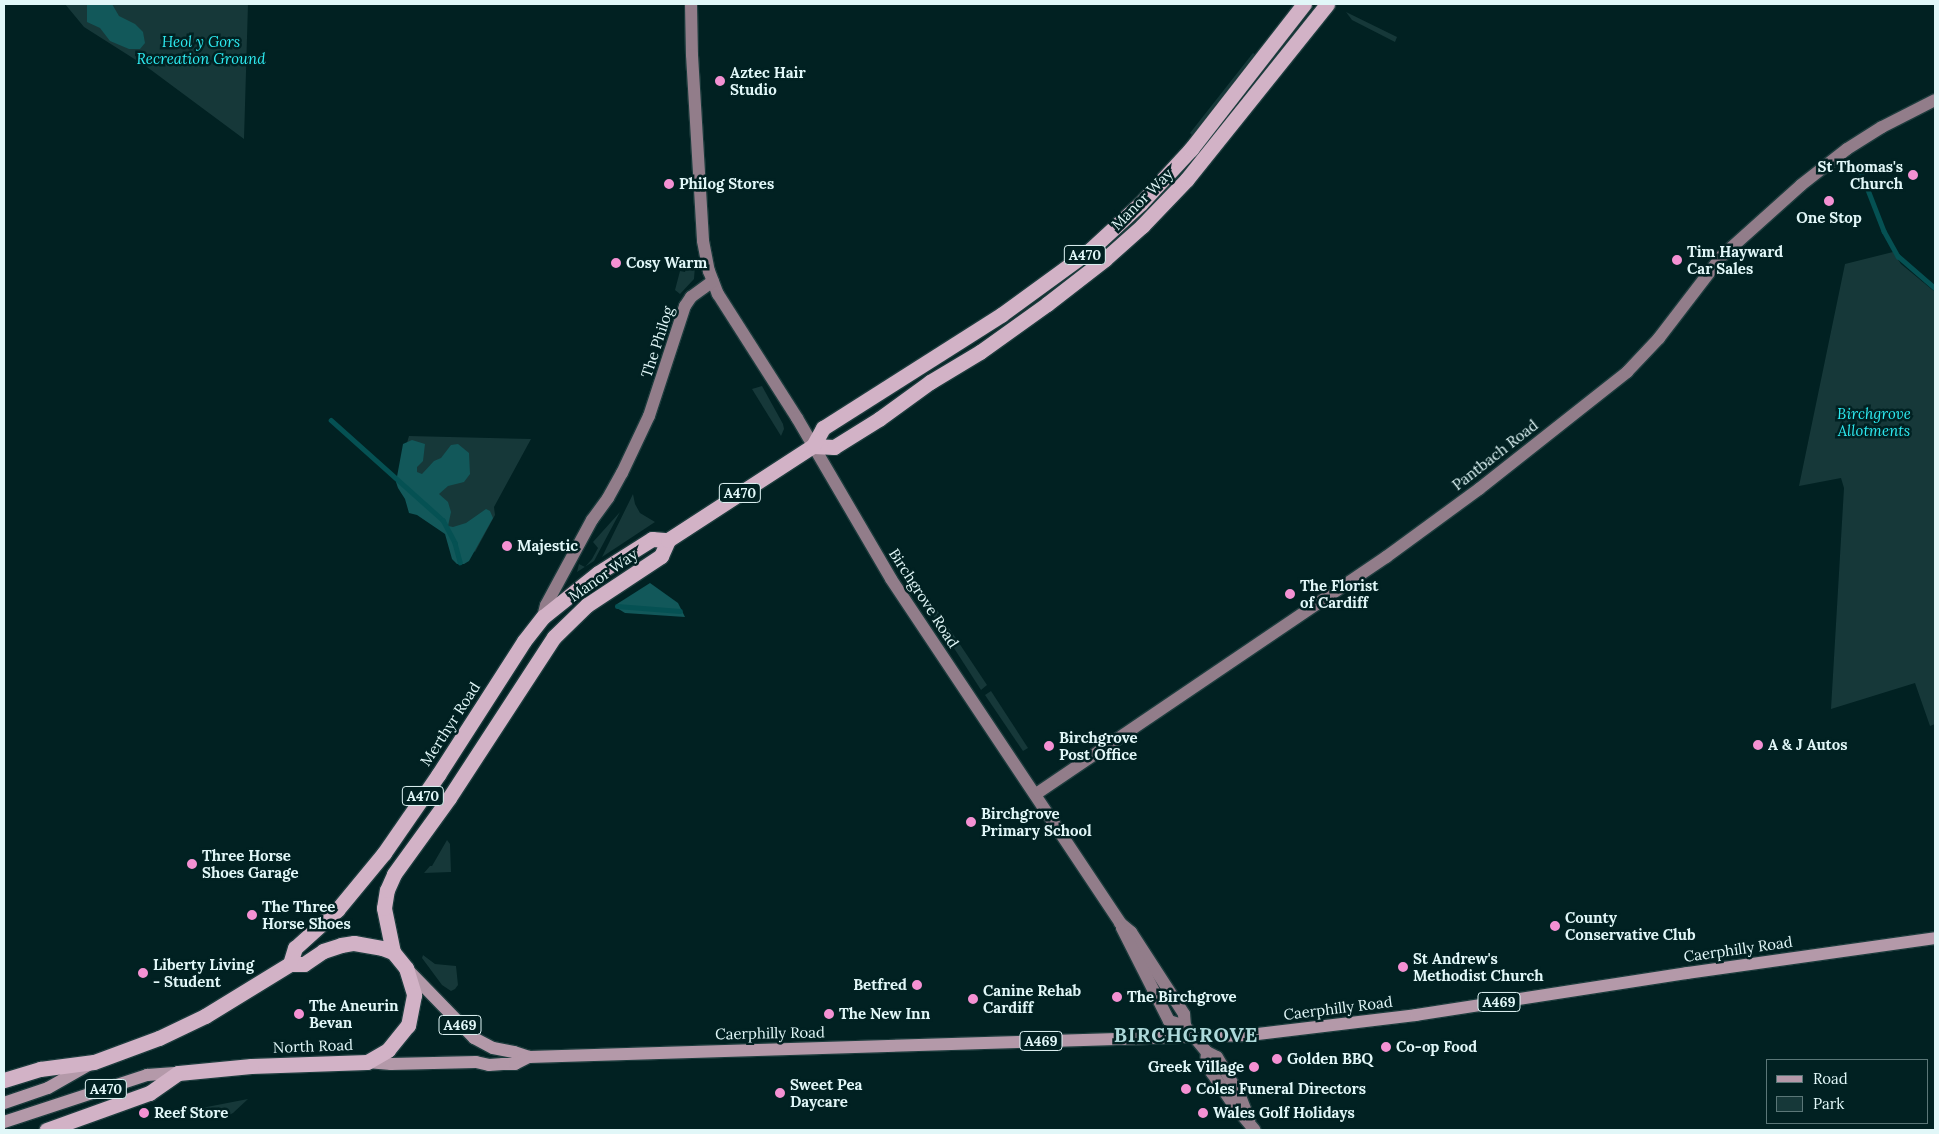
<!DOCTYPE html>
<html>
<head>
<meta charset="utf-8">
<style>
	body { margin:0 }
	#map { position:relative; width:1939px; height:1134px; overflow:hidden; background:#012122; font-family:Lora,serif }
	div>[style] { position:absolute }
	.green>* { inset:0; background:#163839 }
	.forest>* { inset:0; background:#12585a }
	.stream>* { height:4.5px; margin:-2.25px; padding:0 2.25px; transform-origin:2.25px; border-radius:2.25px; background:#055153 }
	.roads { filter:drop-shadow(1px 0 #1c3b3c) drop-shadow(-1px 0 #1c3b3c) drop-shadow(0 1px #1c3b3c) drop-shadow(0 -1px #1c3b3c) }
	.secondary>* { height:12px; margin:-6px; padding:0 6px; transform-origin:6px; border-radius:6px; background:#927d8a }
	.primary>* { height:12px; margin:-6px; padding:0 6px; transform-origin:6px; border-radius:6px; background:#b499a9 }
	.highway>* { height:15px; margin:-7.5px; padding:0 7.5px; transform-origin:7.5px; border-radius:7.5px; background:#d2b2c6 }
	.dots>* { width:14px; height:14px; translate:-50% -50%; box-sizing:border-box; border:2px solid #012122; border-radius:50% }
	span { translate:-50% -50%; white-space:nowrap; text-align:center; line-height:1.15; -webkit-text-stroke:5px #012122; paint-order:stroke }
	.shield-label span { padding:1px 4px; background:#012122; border:1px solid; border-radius:4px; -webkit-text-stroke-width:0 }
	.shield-label { font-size:14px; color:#e1f7f8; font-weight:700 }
	.park-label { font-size:15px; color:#2deaf0; font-style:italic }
	.poi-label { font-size:15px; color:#e1f7f8; font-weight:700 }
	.left { translate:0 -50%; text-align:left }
	.right { translate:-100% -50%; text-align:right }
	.street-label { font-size:15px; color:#e1f7f8 }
	.district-label { font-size:20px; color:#add9da; font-weight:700; letter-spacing:1px }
	.frame { position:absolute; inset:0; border:5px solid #e1f7f8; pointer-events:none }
	.legend { position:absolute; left:1766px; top:1059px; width:162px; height:65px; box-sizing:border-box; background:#012122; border:1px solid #5b7778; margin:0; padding:6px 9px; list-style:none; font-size:15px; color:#e1f7f8 }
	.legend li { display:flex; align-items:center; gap:10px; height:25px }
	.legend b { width:25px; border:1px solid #5b7778 }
</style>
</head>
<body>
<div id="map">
	<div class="green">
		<i style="clip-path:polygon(65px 4px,248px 4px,244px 139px,147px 67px,84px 27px)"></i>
		<i style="clip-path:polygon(1346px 12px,1397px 37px,1395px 42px,1352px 20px)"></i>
		<i style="clip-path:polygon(1253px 53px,1256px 55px,1193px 136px,1190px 133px)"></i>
		<i style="clip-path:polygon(1893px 252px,1901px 264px,1935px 292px,1935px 724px,1930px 726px,1915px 683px,1831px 709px,1844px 488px,1841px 478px,1799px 486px,1845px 264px)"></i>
		<i style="clip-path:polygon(688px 261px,694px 263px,695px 266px,694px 279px,680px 294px,675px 290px,680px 271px,685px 272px)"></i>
		<i style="clip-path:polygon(762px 386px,783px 424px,784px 429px,781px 436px,752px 389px)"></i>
		<i style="clip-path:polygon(409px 436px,531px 439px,494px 507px,495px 515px,475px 552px,434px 519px,406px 446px)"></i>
		<i style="clip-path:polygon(633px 494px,635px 504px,640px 513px,655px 522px,602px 557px)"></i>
		<i style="clip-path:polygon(620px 512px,594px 561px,577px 572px,579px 564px,585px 567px,592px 559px,598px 548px,593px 542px)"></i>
		<i style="clip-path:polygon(937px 610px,987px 685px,981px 690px,932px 614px)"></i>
		<i style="clip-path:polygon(991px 691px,1028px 748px,1023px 751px,985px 695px)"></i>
		<i style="clip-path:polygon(447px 840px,450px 844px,451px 872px,424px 873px,430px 866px,432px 866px)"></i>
		<i style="clip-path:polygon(423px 955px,435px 964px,456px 966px,458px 985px,455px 989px,451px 991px,442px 985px,422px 958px)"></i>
		<i style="clip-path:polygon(248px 1099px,233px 1113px,223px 1118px,206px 1119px,181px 1112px)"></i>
	</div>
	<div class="forest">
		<i style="clip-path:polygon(87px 4px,112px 4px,119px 16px,135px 24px,143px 32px,145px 43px,140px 49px,129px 49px,110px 41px,100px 28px,87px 22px)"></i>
		<i style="clip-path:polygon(412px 440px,425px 444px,423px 461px,417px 467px,417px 472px,422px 474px,434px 461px,441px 458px,451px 445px,458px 444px,469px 453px,470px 474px,464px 482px,448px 486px,439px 494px,448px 502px,451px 512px,448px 526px,453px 527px,466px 523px,486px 509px,490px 511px,493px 518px,469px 561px,464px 564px,457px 564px,452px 559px,445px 534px,417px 515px,409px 513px,405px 499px,398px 488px,396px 482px,403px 444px)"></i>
		<i style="clip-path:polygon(650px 583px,678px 603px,685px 617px,625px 613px,617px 608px,617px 604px)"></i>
	</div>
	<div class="stream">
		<i style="left:1858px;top:164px;width:72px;rotate:68.8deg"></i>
		<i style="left:1884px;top:231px;width:29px;rotate:61deg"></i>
		<i style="left:1898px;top:256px;width:49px;rotate:40.9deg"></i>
		<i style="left:331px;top:420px;width:150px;rotate:41.8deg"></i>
		<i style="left:443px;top:520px;width:26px;rotate:62deg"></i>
		<i style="left:455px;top:543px;width:20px;rotate:75deg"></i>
		<i style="left:617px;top:606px;width:63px;rotate:4.5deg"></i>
	</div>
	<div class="roads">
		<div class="secondary">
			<i style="left:691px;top:4px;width:51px;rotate:88.9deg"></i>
			<i style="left:692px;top:55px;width:186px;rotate:86.6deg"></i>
			<i style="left:703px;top:241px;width:31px;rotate:79deg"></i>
			<i style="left:709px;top:271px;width:25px;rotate:69deg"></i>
			<i style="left:718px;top:294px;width:147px;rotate:57.5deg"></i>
			<i style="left:797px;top:418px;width:186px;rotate:59.7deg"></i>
			<i style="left:891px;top:579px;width:413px;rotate:56.3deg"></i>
			<i style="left:1120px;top:923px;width:14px;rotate:39deg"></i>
			<i style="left:1131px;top:932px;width:98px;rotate:57.1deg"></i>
			<i style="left:1184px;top:1014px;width:12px;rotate:85deg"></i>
			<i style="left:543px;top:617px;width:12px;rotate:-76deg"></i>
			<i style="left:546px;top:605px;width:97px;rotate:-61.6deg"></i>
			<i style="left:592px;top:520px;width:27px;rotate:-54deg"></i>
			<i style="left:608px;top:498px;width:29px;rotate:-61deg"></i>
			<i style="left:622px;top:473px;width:63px;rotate:-64.7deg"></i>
			<i style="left:649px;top:416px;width:116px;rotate:-71.9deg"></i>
			<i style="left:685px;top:306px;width:11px;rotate:-56deg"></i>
			<i style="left:691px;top:297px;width:27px;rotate:-36deg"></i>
			<i style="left:1036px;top:794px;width:423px;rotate:-34.1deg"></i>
			<i style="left:1386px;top:557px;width:115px;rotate:-36.2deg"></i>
			<i style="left:1479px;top:489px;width:189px;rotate:-38.3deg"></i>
			<i style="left:1627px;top:372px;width:47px;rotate:-46.7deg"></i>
			<i style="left:1659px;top:338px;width:103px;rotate:-52.5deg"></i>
			<i style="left:1722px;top:256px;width:106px;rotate:-41.9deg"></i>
			<i style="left:1801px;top:185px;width:58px;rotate:-38deg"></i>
			<i style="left:1847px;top:149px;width:41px;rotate:-32.2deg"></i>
			<i style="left:1882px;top:127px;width:59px;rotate:-27deg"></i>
			<i style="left:1122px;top:928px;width:104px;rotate:63.2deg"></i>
			<i style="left:1169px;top:1021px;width:17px;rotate:17deg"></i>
			<i style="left:1185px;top:1026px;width:34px;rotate:50deg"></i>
			<i style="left:1207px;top:1052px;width:11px;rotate:27deg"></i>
			<i style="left:1217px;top:1057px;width:45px;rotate:59.5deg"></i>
			<i style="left:1240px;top:1096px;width:26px;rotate:69deg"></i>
			<i style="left:1207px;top:1052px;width:11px;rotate:95deg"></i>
			<i style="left:1206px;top:1063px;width:12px;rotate:59deg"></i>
			<i style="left:1212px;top:1073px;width:36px;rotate:56deg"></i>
			<i style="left:1232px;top:1103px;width:35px;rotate:50deg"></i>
		</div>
		<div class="primary">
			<i style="left:406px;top:968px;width:98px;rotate:45.8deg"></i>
			<i style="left:474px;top:1038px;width:21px;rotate:28deg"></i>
			<i style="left:493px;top:1048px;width:21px;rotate:11deg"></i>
			<i style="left:514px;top:1052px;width:16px;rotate:18deg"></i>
			<i style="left:529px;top:1057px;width:720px;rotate:-1.75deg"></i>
			<i style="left:1249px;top:1035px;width:168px;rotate:-6.8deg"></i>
			<i style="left:1416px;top:1015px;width:274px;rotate:-8.8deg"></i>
			<i style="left:1687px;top:973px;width:250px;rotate:-8deg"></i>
			<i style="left:367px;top:1062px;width:24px;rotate:5deg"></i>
			<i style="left:391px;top:1064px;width:85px;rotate:-1.3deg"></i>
			<i style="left:476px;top:1062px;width:13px;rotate:13deg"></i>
			<i style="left:489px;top:1065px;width:14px;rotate:-4deg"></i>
			<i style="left:503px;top:1064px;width:12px"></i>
			<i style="left:515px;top:1064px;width:16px;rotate:-27deg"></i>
			<i style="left:4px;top:1103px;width:46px;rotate:-18.8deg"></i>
			<i style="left:48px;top:1088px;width:48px;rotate:-29.7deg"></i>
			<i style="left:4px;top:1122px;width:151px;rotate:-18.2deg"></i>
			<i style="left:147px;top:1075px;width:31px;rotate:-4deg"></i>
		</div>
		<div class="highway">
			<i style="left:813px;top:446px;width:21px;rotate:3deg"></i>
			<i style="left:834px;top:447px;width:53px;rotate:-31.9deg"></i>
			<i style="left:879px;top:419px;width:63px;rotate:-36deg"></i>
			<i style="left:930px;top:382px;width:58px;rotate:-31deg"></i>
			<i style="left:980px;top:352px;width:82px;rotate:-35.6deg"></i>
			<i style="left:1047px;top:304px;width:73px;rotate:-37.8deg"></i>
			<i style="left:1105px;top:259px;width:50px;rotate:-41.7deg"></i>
			<i style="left:1142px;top:226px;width:65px;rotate:-46.2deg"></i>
			<i style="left:1187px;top:179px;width:224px;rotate:-51.3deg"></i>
			<i style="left:393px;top:952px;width:45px;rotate:-101.6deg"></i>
			<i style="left:384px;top:908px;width:18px;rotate:-81deg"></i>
			<i style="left:387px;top:890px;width:17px;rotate:-66deg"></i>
			<i style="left:394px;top:874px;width:94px;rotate:-54.1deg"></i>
			<i style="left:449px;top:798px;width:192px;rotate:-56.9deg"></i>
			<i style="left:554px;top:637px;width:46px;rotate:-44.1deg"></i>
			<i style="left:587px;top:605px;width:89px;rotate:-33.5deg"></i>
			<i style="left:661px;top:556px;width:17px;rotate:-66deg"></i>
			<i style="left:290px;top:964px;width:17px;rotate:-73deg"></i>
			<i style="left:295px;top:948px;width:57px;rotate:-42.1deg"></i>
			<i style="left:337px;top:910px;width:74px;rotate:-50.5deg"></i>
			<i style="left:384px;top:853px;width:95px;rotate:-55.3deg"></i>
			<i style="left:438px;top:775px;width:159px;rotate:-57.3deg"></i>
			<i style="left:524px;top:641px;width:31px;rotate:-52deg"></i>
			<i style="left:543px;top:617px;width:70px;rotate:-38.7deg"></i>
			<i style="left:598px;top:573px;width:64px;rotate:-32.2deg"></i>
			<i style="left:652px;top:539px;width:16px;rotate:4deg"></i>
			<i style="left:668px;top:540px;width:173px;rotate:-33deg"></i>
			<i style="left:813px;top:446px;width:21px;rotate:-61deg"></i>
			<i style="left:823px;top:428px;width:211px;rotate:-32.4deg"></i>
			<i style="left:1001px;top:315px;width:110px;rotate:-36.1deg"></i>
			<i style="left:1090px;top:250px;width:69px;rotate:-42.7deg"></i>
			<i style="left:1141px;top:203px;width:74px;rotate:-47.2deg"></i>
			<i style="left:1191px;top:149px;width:184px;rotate:-52.1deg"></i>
			<i style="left:4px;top:1080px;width:38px;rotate:-17deg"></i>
			<i style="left:40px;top:1069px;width:54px;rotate:-7.4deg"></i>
			<i style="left:94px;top:1062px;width:69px;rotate:-20.3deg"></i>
			<i style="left:159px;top:1038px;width:51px;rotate:-25.6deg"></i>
			<i style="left:205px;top:1016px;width:100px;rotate:-31.5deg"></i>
			<i style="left:290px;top:964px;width:14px"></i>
			<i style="left:304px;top:964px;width:23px;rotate:-34deg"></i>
			<i style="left:323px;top:951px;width:19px;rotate:-18deg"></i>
			<i style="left:341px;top:945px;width:13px;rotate:-9deg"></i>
			<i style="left:354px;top:943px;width:28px;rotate:10deg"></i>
			<i style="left:382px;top:948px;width:12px;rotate:20deg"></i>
			<i style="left:393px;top:952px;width:21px;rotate:51deg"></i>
			<i style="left:406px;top:968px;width:28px;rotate:73deg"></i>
			<i style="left:414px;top:995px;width:31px;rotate:101deg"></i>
			<i style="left:408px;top:1025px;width:32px;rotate:129deg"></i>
			<i style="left:388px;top:1050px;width:24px;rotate:150deg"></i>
			<i style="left:367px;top:1062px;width:116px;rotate:178deg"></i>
			<i style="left:251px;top:1066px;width:73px;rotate:174.5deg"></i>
			<i style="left:178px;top:1073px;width:35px;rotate:145deg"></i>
			<i style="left:149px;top:1093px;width:109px;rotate:160.2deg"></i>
		</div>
	</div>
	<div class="dots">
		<i style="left:720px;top:81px;background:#f491d3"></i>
		<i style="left:1913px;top:175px;background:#f491d3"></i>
		<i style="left:669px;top:184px;background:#f491d3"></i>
		<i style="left:1829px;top:201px;background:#f491d3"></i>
		<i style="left:1677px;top:260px;background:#f491d3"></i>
		<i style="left:616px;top:263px;background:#f491d3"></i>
		<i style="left:507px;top:546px;background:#f491d3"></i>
		<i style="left:1290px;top:594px;background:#f491d3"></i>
		<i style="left:1758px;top:745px;background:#f491d3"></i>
		<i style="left:1049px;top:746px;background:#f491d3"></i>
		<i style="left:971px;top:822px;background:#f491d3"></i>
		<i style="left:192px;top:864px;background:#f491d3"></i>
		<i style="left:252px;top:915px;background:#f491d3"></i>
		<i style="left:1555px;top:926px;background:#f491d3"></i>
		<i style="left:1403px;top:967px;background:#f491d3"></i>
		<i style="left:143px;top:973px;background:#f491d3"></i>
		<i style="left:917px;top:985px;background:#f491d3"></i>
		<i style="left:1117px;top:997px;background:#f491d3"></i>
		<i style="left:973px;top:999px;background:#f491d3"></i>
		<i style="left:299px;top:1014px;background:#f491d3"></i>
		<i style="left:829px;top:1014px;background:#f491d3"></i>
		<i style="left:1386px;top:1047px;background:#f491d3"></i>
		<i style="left:1277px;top:1059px;background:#f491d3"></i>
		<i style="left:1254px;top:1067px;background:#f491d3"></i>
		<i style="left:1186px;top:1089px;background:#f491d3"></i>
		<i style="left:780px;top:1093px;background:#f491d3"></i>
		<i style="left:144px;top:1113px;background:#f491d3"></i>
		<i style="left:1203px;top:1113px;background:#f491d3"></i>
	</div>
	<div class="shield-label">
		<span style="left:1085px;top:255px">A470</span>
		<span style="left:740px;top:493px">A470</span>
		<span style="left:423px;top:796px">A470</span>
		<span style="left:1499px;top:1002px">A469</span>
		<span style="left:460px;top:1025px">A469</span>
		<span style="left:1041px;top:1041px">A469</span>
		<span style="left:106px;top:1089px">A470</span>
	</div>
	<div class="park-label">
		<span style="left:201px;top:50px">Heol y Gors<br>Recreation Ground</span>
		<span style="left:1874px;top:422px">Birchgrove<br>Allotments</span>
	</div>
	<div class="poi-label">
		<span class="left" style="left:730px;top:81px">Aztec Hair<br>Studio</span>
		<span class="right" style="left:1903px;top:175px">St Thomas's<br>Church</span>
		<span class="left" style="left:679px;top:184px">Philog Stores</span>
		<span style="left:1829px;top:218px">One Stop</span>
		<span class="left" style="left:1687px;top:260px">Tim Hayward<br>Car Sales</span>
		<span class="left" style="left:626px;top:263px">Cosy Warm</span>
		<span class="left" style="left:517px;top:546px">Majestic</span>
		<span class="left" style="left:1300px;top:594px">The Florist<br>of Cardiff</span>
		<span class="left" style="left:1059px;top:746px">Birchgrove<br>Post Office</span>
		<span class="left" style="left:1768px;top:745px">A &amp; J Autos</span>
		<span class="left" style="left:981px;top:822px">Birchgrove<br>Primary School</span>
		<span class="left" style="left:202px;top:864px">Three Horse<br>Shoes Garage</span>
		<span class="left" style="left:262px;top:915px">The Three<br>Horse Shoes</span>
		<span class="left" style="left:1565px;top:926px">County<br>Conservative Club</span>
		<span class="left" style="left:1413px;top:967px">St Andrew's<br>Methodist Church</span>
		<span class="left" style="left:153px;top:973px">Liberty Living<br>- Student</span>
		<span class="right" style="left:907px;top:985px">Betfred</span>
		<span class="left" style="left:983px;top:999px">Canine Rehab<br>Cardiff</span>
		<span class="left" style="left:1127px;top:997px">The Birchgrove</span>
		<span class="left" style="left:309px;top:1014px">The Aneurin<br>Bevan</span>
		<span class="left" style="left:839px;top:1014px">The New Inn</span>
		<span class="left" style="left:1396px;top:1047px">Co-op Food</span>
		<span class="left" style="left:1287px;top:1059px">Golden BBQ</span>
		<span class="right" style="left:1244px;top:1067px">Greek Village</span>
		<span class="left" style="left:790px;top:1093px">Sweet Pea<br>Daycare</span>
		<span class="left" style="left:1196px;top:1089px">Coles Funeral Directors</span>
		<span class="left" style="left:154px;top:1113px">Reef Store</span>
		<span class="left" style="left:1213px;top:1113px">Wales Golf Holidays</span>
	</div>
	<div class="street-label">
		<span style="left:1142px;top:199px;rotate:-45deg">Manor Way</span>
		<span style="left:657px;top:342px;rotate:-72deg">The Philog</span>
		<span style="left:1495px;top:455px;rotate:-38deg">Pantbach Road</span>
		<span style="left:603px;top:575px;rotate:-35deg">Manor Way</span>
		<span style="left:924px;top:598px;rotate:57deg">Birchgrove Road</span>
		<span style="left:450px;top:724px;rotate:-57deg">Merthyr Road</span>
		<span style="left:1738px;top:949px;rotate:-8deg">Caerphilly Road</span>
		<span style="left:1338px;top:1008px;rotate:-7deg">Caerphilly Road</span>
		<span style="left:770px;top:1033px;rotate:-1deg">Caerphilly Road</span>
		<span style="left:313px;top:1046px;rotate:-2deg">North Road</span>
	</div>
	<div class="district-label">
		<span style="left:1186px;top:1034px">BIRCHGROVE</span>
	</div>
	<div class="frame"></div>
	<ul class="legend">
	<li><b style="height:6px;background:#b499a9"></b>Road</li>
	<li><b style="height:14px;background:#163839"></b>Park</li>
	</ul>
</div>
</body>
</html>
